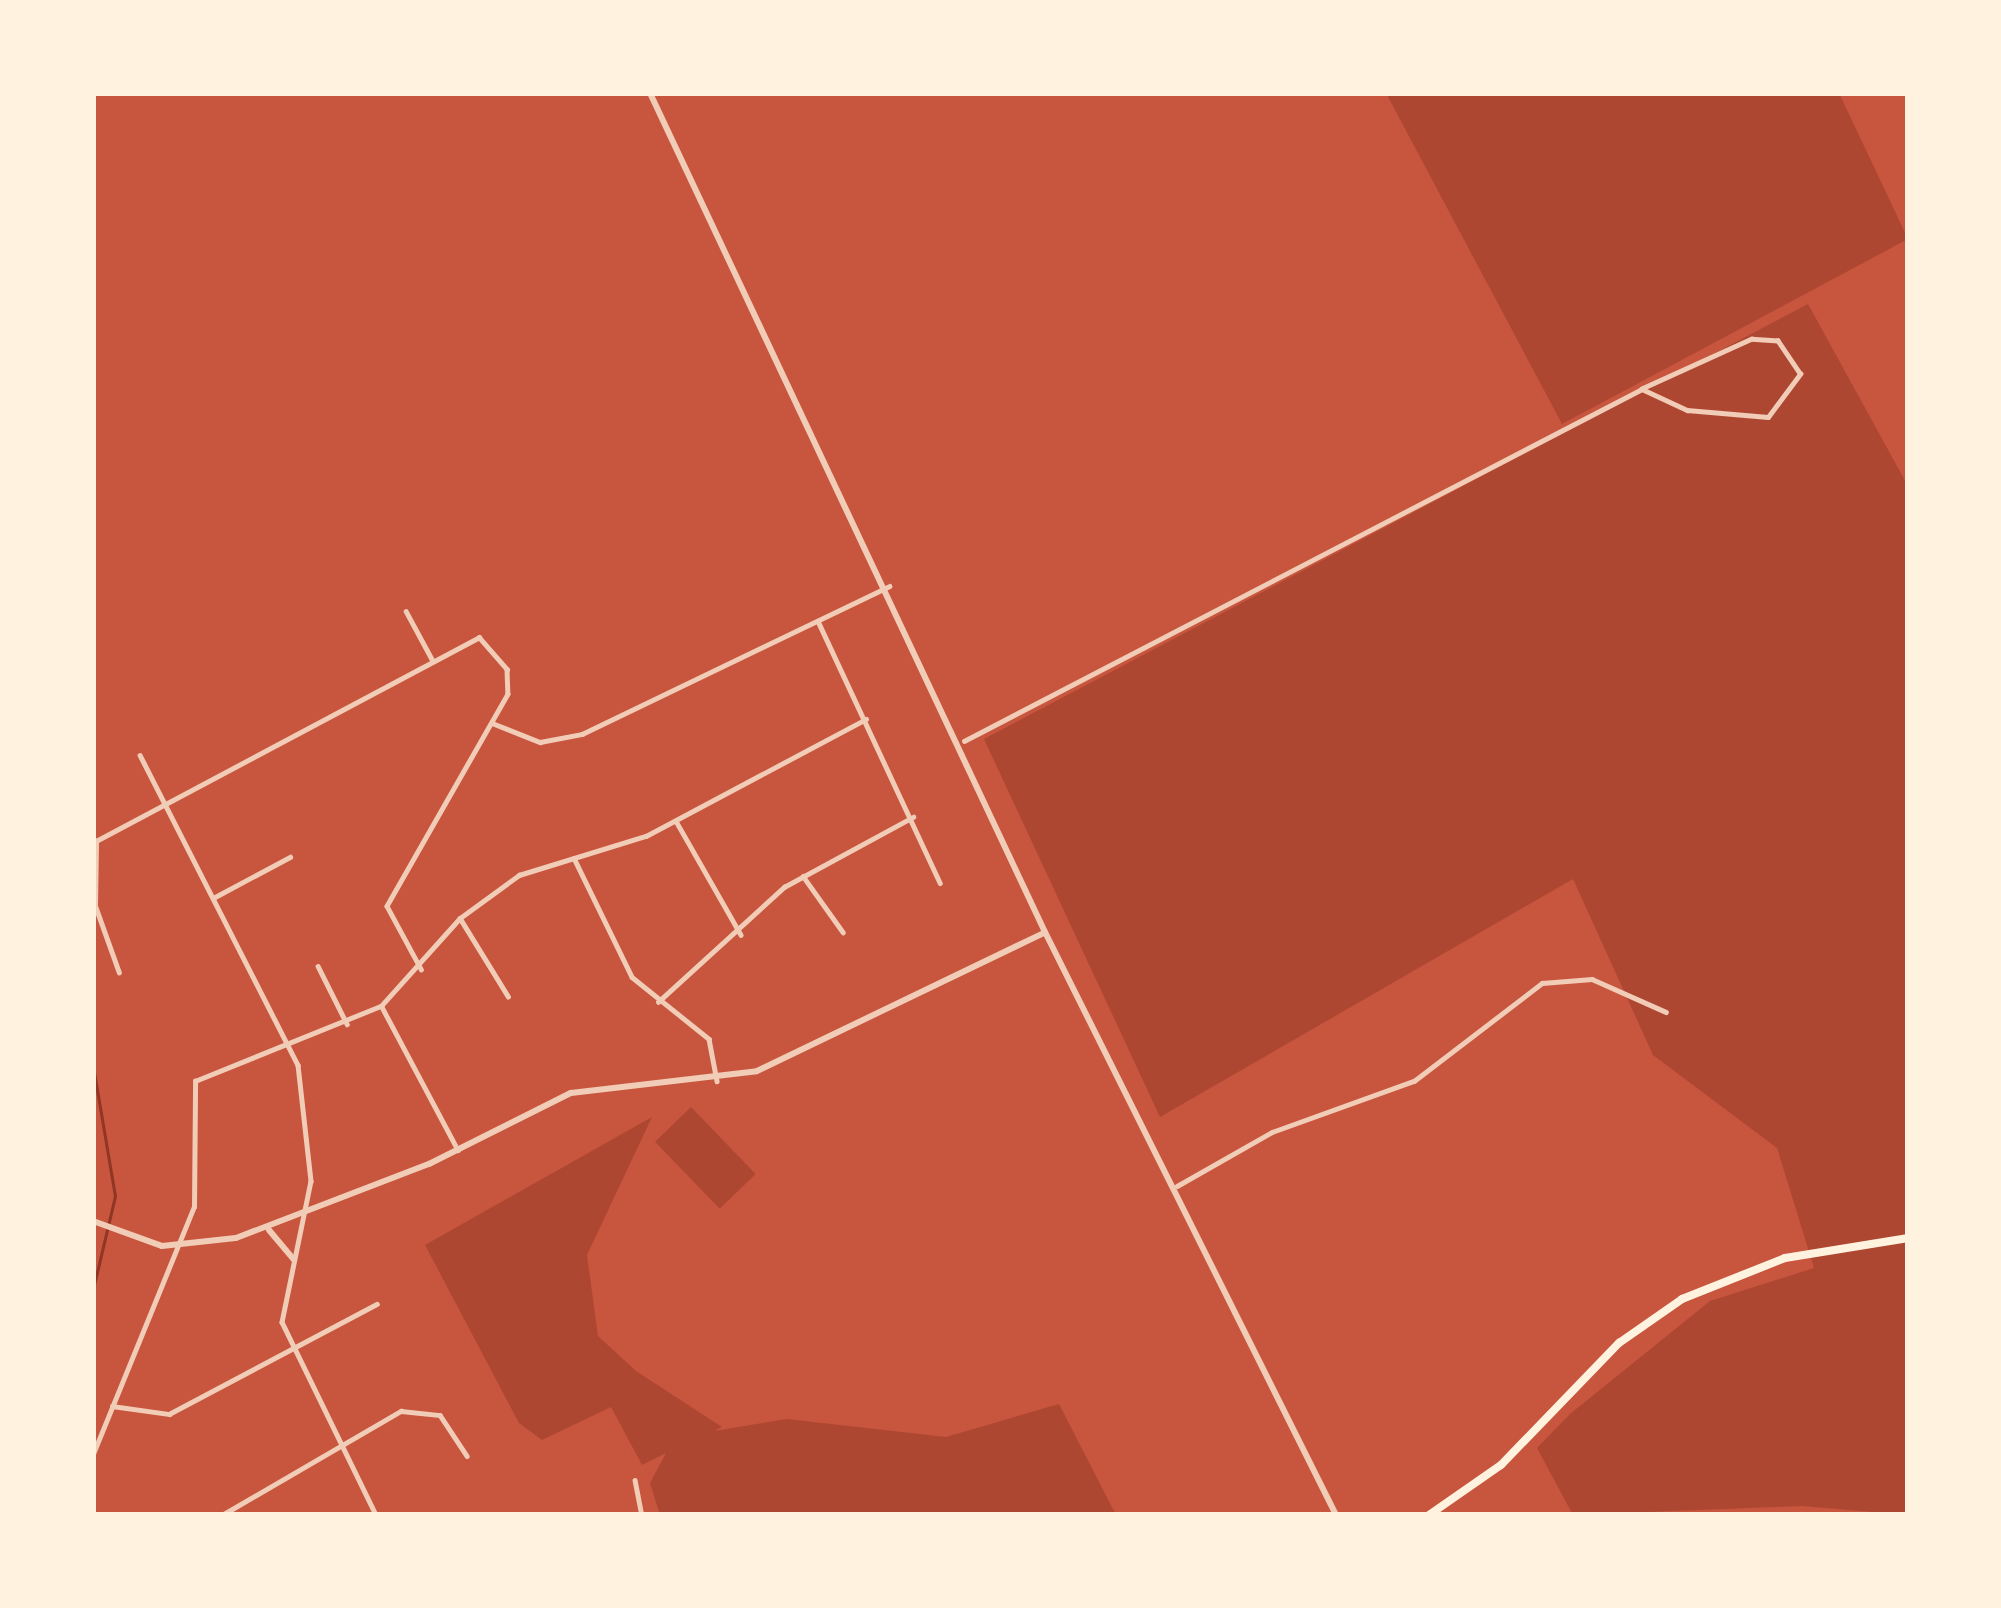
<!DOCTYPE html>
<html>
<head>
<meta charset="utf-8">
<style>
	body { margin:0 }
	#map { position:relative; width:2001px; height:1608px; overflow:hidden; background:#c8553d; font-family:"Public Sans",sans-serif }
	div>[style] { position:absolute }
	.green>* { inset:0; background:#ae4732; transform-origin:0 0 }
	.stream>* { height:3px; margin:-1.5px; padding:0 1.5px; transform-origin:1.5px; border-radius:1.5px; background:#8f3625 }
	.minor>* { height:4.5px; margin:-2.25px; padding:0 2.25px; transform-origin:2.25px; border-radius:2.25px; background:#f1ccb7 }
	.tertiary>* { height:6px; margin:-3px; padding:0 3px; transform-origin:3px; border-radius:3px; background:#f1ccb7 }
	.secondary>* { height:8px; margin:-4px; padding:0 4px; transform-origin:4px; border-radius:4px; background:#fff3e0 }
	span { translate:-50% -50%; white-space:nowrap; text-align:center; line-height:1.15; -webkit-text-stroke:10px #fff3e0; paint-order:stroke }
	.frame { position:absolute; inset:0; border:96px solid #fff3e0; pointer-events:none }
</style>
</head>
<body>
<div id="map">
	<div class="green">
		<i style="clip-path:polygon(1386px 93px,1839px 93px,1908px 239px,1562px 424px)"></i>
		<i style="clip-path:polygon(1808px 304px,1908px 486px,1908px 1515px,1802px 1506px,1573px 1515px,1537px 1448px,1570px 1414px,1710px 1301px,1814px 1268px,1777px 1148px,1653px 1055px,1573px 879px,1160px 1117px,984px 739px)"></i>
		<i style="left:691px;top:1107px;width:93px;height:50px;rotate:46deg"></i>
		<i style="clip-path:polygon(652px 1117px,587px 1255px,598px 1336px,636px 1371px,722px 1427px,714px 1431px,787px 1419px,946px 1437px,1059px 1404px,1116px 1515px,660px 1515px,650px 1483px,666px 1453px,642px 1465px,611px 1407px,542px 1440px,519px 1423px,425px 1245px)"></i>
	</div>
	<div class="stream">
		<i style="left:93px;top:1066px;width:132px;rotate:80.4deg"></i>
		<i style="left:115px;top:1196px;width:96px;rotate:103.3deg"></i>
	</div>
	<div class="minor">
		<i style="left:406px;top:611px;width:55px;rotate:61.6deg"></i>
		<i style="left:818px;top:621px;width:289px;rotate:65deg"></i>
		<i style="left:492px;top:723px;width:52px;rotate:21.6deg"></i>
		<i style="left:540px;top:742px;width:43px;rotate:-10.8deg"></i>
		<i style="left:582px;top:734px;width:341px;rotate:-25.7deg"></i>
		<i style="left:964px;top:741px;width:764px;rotate:-27.44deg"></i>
		<i style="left:1642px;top:389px;width:50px;rotate:25deg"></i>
		<i style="left:1687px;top:410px;width:81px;rotate:4.9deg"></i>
		<i style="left:1768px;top:417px;width:54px;rotate:-53.3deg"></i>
		<i style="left:1800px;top:374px;width:40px;rotate:-124deg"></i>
		<i style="left:1778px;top:341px;width:26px;rotate:-176deg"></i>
		<i style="left:1752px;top:339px;width:121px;rotate:155.6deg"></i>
		<i style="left:140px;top:755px;width:348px;rotate:63deg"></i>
		<i style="left:298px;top:1065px;width:117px;rotate:83.6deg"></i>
		<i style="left:311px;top:1181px;width:144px;rotate:101.6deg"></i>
		<i style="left:282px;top:1322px;width:215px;rotate:64deg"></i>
		<i style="left:676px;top:821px;width:131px;rotate:60.3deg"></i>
		<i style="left:574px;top:858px;width:132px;rotate:64deg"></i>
		<i style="left:632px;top:977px;width:99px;rotate:38.8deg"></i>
		<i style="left:709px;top:1039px;width:43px;rotate:79.2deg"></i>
		<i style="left:803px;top:876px;width:69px;rotate:54.5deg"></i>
		<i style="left:215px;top:897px;width:85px;rotate:-28.1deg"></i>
		<i style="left:460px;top:918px;width:92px;rotate:58.4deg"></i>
		<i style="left:318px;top:966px;width:65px;rotate:63.4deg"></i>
		<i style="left:119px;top:973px;width:71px;rotate:-109.7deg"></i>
		<i style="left:95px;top:906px;width:65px;rotate:-89.1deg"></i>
		<i style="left:96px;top:841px;width:434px;rotate:-28deg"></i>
		<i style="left:479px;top:637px;width:43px;rotate:48.8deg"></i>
		<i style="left:507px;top:669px;width:25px;rotate:88deg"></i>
		<i style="left:508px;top:694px;width:244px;rotate:119.7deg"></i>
		<i style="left:387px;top:906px;width:72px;rotate:61.6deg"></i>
		<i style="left:658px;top:1002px;width:171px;rotate:-42.4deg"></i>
		<i style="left:784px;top:887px;width:147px;rotate:-28.5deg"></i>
		<i style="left:382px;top:1007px;width:162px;rotate:62deg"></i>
		<i style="left:1177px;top:1186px;width:109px;rotate:-29.6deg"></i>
		<i style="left:1272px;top:1132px;width:151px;rotate:-19.8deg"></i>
		<i style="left:1414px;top:1081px;width:161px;rotate:-37.4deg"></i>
		<i style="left:1542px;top:983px;width:50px;rotate:-4.6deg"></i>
		<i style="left:1592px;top:979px;width:81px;rotate:24deg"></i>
		<i style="left:112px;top:1406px;width:58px;rotate:8deg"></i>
		<i style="left:169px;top:1414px;width:235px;rotate:-27.9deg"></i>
		<i style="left:93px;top:1454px;width:267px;rotate:-67.8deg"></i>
		<i style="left:194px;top:1207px;width:126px;rotate:-89.5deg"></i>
		<i style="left:195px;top:1081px;width:201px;rotate:-22deg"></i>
		<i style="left:381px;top:1006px;width:118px;rotate:-48.1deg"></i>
		<i style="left:460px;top:918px;width:73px;rotate:-36.1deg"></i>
		<i style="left:519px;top:875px;width:133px;rotate:-17.1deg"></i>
		<i style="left:646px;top:836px;width:249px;rotate:-28deg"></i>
		<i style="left:635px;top:1480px;width:36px;rotate:79deg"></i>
		<i style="left:222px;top:1515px;width:207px;rotate:-30.2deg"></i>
		<i style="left:401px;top:1411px;width:39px;rotate:6deg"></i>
		<i style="left:440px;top:1415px;width:49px;rotate:56.6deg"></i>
	</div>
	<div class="tertiary">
		<i style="left:650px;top:93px;width:927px;rotate:64.79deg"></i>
		<i style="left:1045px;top:932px;width:652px;rotate:63.47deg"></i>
		<i style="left:93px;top:1221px;width:73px;rotate:19.9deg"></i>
		<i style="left:162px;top:1246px;width:74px;rotate:-6.2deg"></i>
		<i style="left:236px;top:1238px;width:207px;rotate:-21deg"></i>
		<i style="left:429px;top:1164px;width:159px;rotate:-26.6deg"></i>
		<i style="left:571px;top:1093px;width:187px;rotate:-6.7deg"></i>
		<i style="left:757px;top:1071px;width:318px;rotate:-25.7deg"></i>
		<i style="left:269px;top:1230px;width:39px;rotate:50deg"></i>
	</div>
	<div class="secondary">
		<i style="left:1429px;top:1515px;width:88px;rotate:-34.8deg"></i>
		<i style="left:1501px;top:1465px;width:170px;rotate:-46deg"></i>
		<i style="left:1619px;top:1343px;width:77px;rotate:-34.9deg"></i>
		<i style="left:1682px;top:1299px;width:111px;rotate:-21.7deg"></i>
		<i style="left:1785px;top:1258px;width:125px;rotate:-9.2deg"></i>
	</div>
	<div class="frame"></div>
</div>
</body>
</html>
